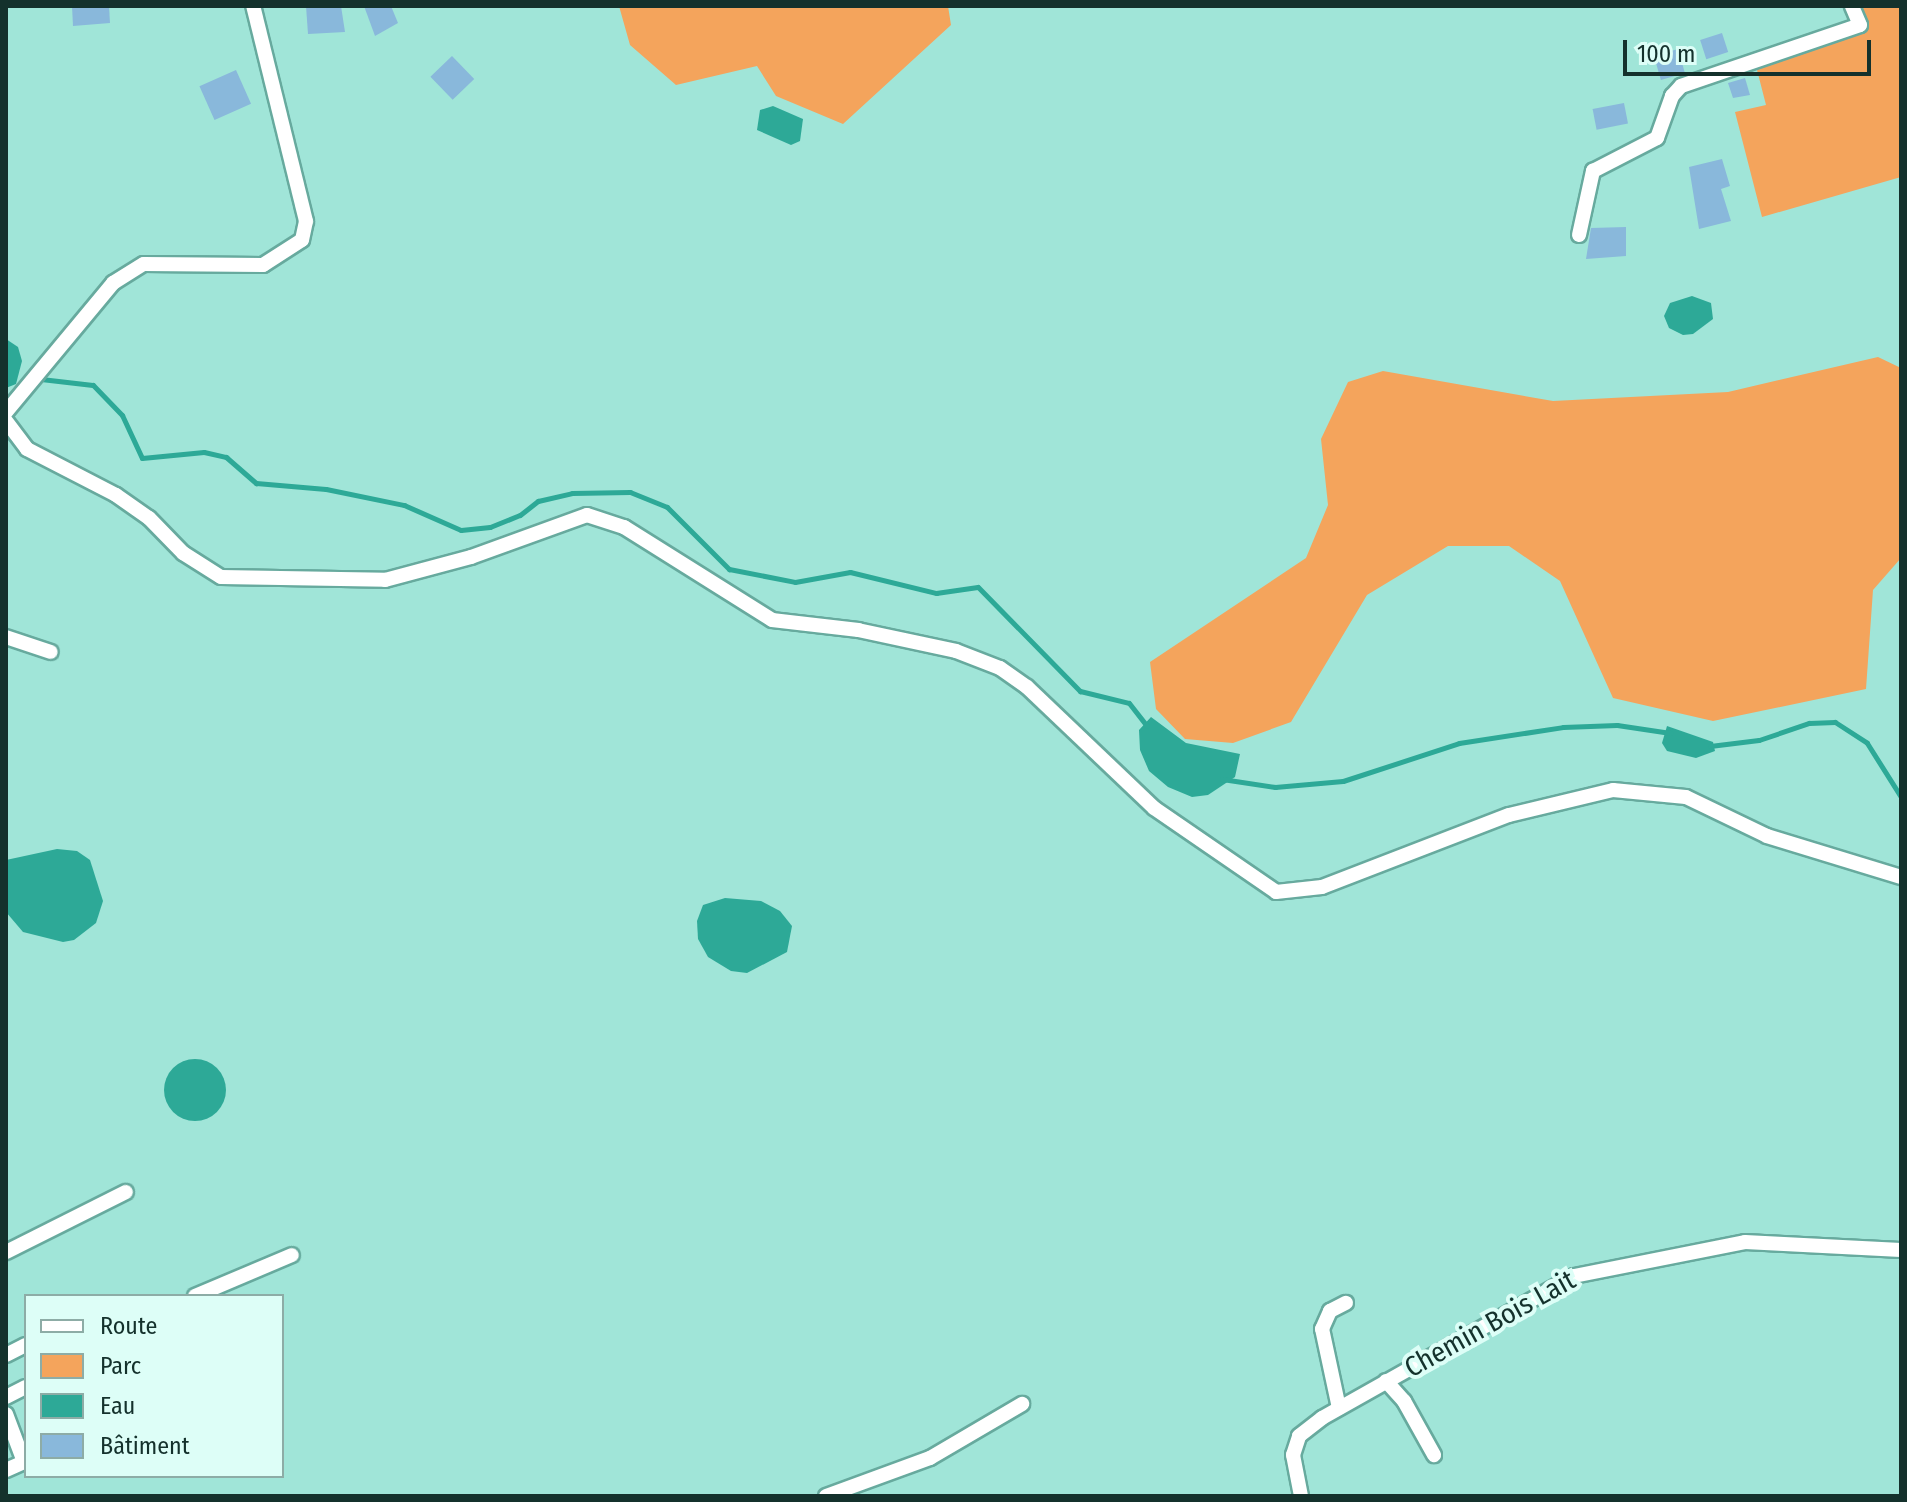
<!DOCTYPE html>
<html>
<head>
<meta charset="utf-8">
<style>
	body { margin:0 }
	#map { position:relative; width:1907px; height:1502px; overflow:hidden; background:#a0e5d8; font-family:"Fira Sans Condensed",sans-serif }
	div>[style] { position:absolute }
	.green>* { inset:0; background:#f4a45c }
	.water>* { inset:0; background:#2da997 }
	.round { border-radius:50% }
	.stream>* { height:5px; margin:-2.5px; padding:0 2.5px; transform-origin:2.5px; border-radius:2.5px; background:#2da997 }
	.building>* { inset:0; background:#89b8db; transform-origin:0 0 }
	.roads { filter:drop-shadow(2px 0 #67aa9e) drop-shadow(-2px 0 #67aa9e) drop-shadow(0 2px #67aa9e) drop-shadow(0 -2px #67aa9e) }
	.minor>* { height:14px; margin:-7px; padding:0 7px; transform-origin:7px; border-radius:7px; background:#fff }
	span { translate:-50% -50%; white-space:nowrap; text-align:center; line-height:1.15; -webkit-text-stroke:8px #ddfef7; paint-order:stroke }
	.street-label { font-size:28px; color:#14312c }
	.frame { position:absolute; inset:0; border:8px solid #14312c; pointer-events:none }
	.legend { position:absolute; left:24px; top:1294px; width:260px; height:184px; box-sizing:border-box; background:#ddfef7; border:2px solid #8daca6; margin:0; padding:10px 14px; list-style:none; font-size:24px; color:#14312c }
	.legend li { display:flex; align-items:center; gap:16px; height:40px }
	.legend b { width:40px; border:2px solid #8daca6 }
	.scale { position:absolute; left:1623px; top:40px; width:248px; height:36px; box-sizing:border-box; border:4px solid #14312c; border-top:0; padding-left:10px; font-size:24px; line-height:28px; white-space:nowrap; color:#14312c; -webkit-text-stroke:6px #ddfef7; paint-order:stroke }
</style>
</head>
<body>
<div id="map">
	<div class="green">
		<i style="clip-path:polygon(619px 6px,948px 6px,951px 25px,843px 124px,776px 96px,757px 66px,676px 85px,630px 45px)"></i>
		<i style="clip-path:polygon(1856px 6px,1901px 6px,1901px 177px,1762px 217px,1735px 112px,1766px 105px,1756px 66px,1865px 31px)"></i>
		<i style="clip-path:polygon(1878px 357px,1901px 368px,1901px 558px,1873px 590px,1866px 689px,1713px 721px,1613px 698px,1560px 581px,1509px 546px,1448px 546px,1367px 595px,1291px 722px,1233px 743px,1185px 739px,1156px 709px,1150px 662px,1306px 558px,1328px 505px,1321px 439px,1348px 382px,1383px 371px,1553px 401px,1728px 392px)"></i>
	</div>
	<div class="water">
		<i style="clip-path:polygon(773px 106px,803px 119px,800px 141px,791px 145px,757px 130px,760px 110px)"></i>
		<i style="clip-path:polygon(1692px 296px,1711px 303px,1713px 319px,1693px 334px,1683px 335px,1669px 328px,1664px 316px,1670px 303px)"></i>
		<i style="clip-path:polygon(6px 339px,18px 347px,22px 361px,16px 384px,6px 388px)"></i>
		<i style="clip-path:polygon(1151px 717px,1186px 743px,1240px 754px,1235px 777px,1208px 795px,1192px 797px,1168px 787px,1149px 771px,1140px 750px,1139px 730px)"></i>
		<i style="clip-path:polygon(1667px 726px,1713px 742px,1715px 751px,1696px 758px,1667px 751px,1662px 743px)"></i>
		<i style="clip-path:polygon(57px 849px,77px 851px,90px 860px,103px 901px,96px 923px,74px 940px,63px 942px,23px 932px,6px 912px,6px 860px)"></i>
		<i style="clip-path:polygon(725px 898px,761px 901px,780px 911px,792px 926px,787px 952px,747px 973px,731px 971px,708px 957px,698px 939px,697px 921px,703px 905px)"></i>
		<i class="round" style="left:164px;top:1059px;width:62px;height:62px"></i>
	</div>
	<div class="stream">
		<i style="left:41px;top:379px;width:52px;rotate:6.6deg"></i>
		<i style="left:93px;top:385px;width:42px;rotate:46deg"></i>
		<i style="left:122px;top:415px;width:47px;rotate:65.1deg"></i>
		<i style="left:142px;top:458px;width:62px;rotate:-5.5deg"></i>
		<i style="left:204px;top:452px;width:23px;rotate:13deg"></i>
		<i style="left:226px;top:457px;width:40px;rotate:41deg"></i>
		<i style="left:256px;top:483px;width:70px;rotate:4.9deg"></i>
		<i style="left:326px;top:489px;width:80px;rotate:11.6deg"></i>
		<i style="left:404px;top:505px;width:62px;rotate:23.7deg"></i>
		<i style="left:461px;top:530px;width:29px;rotate:-6deg"></i>
		<i style="left:490px;top:527px;width:32px;rotate:-22deg"></i>
		<i style="left:520px;top:515px;width:23px;rotate:-38deg"></i>
		<i style="left:538px;top:501px;width:35px;rotate:-13deg"></i>
		<i style="left:572px;top:493px;width:58px;rotate:-1deg"></i>
		<i style="left:630px;top:492px;width:40px;rotate:22deg"></i>
		<i style="left:667px;top:507px;width:88px;rotate:45deg"></i>
		<i style="left:729px;top:569px;width:67px;rotate:11.1deg"></i>
		<i style="left:795px;top:582px;width:56px;rotate:-10.3deg"></i>
		<i style="left:850px;top:572px;width:89px;rotate:13.7deg"></i>
		<i style="left:936px;top:593px;width:42px;rotate:-8.1deg"></i>
		<i style="left:978px;top:587px;width:146px;rotate:45.6deg"></i>
		<i style="left:1080px;top:691px;width:50px;rotate:13.8deg"></i>
		<i style="left:1129px;top:703px;width:29px;rotate:52deg"></i>
		<i style="left:1710px;top:746px;width:49px;rotate:-7deg"></i>
		<i style="left:1759px;top:740px;width:53px;rotate:-18.8deg"></i>
		<i style="left:1809px;top:723px;width:26px;rotate:-2deg"></i>
		<i style="left:1835px;top:722px;width:38px;rotate:33deg"></i>
		<i style="left:1867px;top:743px;width:64px;rotate:57.8deg"></i>
		<i style="left:1222px;top:779px;width:54px;rotate:8.6deg"></i>
		<i style="left:1275px;top:787px;width:68px;rotate:-5deg"></i>
		<i style="left:1343px;top:781px;width:122px;rotate:-18.1deg"></i>
		<i style="left:1459px;top:743px;width:105px;rotate:-8.7deg"></i>
		<i style="left:1563px;top:727px;width:54px;rotate:-2.1deg"></i>
		<i style="left:1617px;top:725px;width:54px;rotate:8.6deg"></i>
	</div>
	<div class="building">
		<i style="clip-path:polygon(72px 6px,109px 6px,110px 23px,73px 26px)"></i>
		<i style="clip-path:polygon(306px 6px,341px 6px,345px 32px,308px 34px)"></i>
		<i style="clip-path:polygon(364px 6px,391px 6px,398px 23px,375px 36px)"></i>
		<i style="left:1722px;top:33px;width:20px;height:23px;rotate:72deg"></i>
		<i style="left:1678px;top:49px;width:25px;height:25px;rotate:74deg"></i>
		<i style="left:452px;top:56px;width:32px;height:30px;rotate:46deg"></i>
		<i style="left:236px;top:70px;width:37px;height:40px;rotate:66deg"></i>
		<i style="clip-path:polygon(1745px 78px,1750px 95px,1733px 98px,1728px 83px)"></i>
		<i style="left:1624px;top:103px;width:21px;height:32px;rotate:79deg"></i>
		<i style="clip-path:polygon(1722px 159px,1730px 186px,1721px 189px,1731px 221px,1699px 229px,1689px 167px)"></i>
		<i style="clip-path:polygon(1626px 227px,1626px 256px,1586px 259px,1591px 228px)"></i>
	</div>
	<div class="roads">
		<div class="minor">
			<i style="left:1579px;top:235px;width:66px;rotate:-77.7deg"></i>
			<i style="left:1593px;top:171px;width:72px;rotate:-27.3deg"></i>
			<i style="left:1657px;top:138px;width:45px;rotate:-70.3deg"></i>
			<i style="left:1672px;top:96px;width:13px;rotate:-48deg"></i>
			<i style="left:1681px;top:86px;width:189px;rotate:-18.8deg"></i>
			<i style="left:1860px;top:25px;width:21px;rotate:-113deg"></i>
			<i style="left:6px;top:412px;width:168px;rotate:-50.3deg"></i>
			<i style="left:113px;top:283px;width:36px;rotate:-32deg"></i>
			<i style="left:144px;top:264px;width:119px;rotate:0.5deg"></i>
			<i style="left:263px;top:265px;width:46px;rotate:-32.7deg"></i>
			<i style="left:302px;top:240px;width:19px;rotate:-78deg"></i>
			<i style="left:306px;top:221px;width:221px;rotate:-103.8deg"></i>
			<i style="left:6px;top:421px;width:35px;rotate:53deg"></i>
			<i style="left:27px;top:449px;width:100px;rotate:27.3deg"></i>
			<i style="left:116px;top:495px;width:40px;rotate:34.9deg"></i>
			<i style="left:149px;top:518px;width:49px;rotate:45.8deg"></i>
			<i style="left:183px;top:553px;width:45px;rotate:32.3deg"></i>
			<i style="left:221px;top:577px;width:164px;rotate:1deg"></i>
			<i style="left:385px;top:580px;width:89px;rotate:-15deg"></i>
			<i style="left:471px;top:557px;width:123px;rotate:-19.9deg"></i>
			<i style="left:587px;top:515px;width:39px;rotate:18deg"></i>
			<i style="left:624px;top:527px;width:175px;rotate:32.1deg"></i>
			<i style="left:772px;top:620px;width:87px;rotate:6.6deg"></i>
			<i style="left:858px;top:630px;width:100px;rotate:12.1deg"></i>
			<i style="left:956px;top:651px;width:47px;rotate:21.1deg"></i>
			<i style="left:1000px;top:668px;width:33px;rotate:35deg"></i>
			<i style="left:1027px;top:687px;width:175px;rotate:43.6deg"></i>
			<i style="left:1154px;top:808px;width:148px;rotate:34.5deg"></i>
			<i style="left:1276px;top:892px;width:46px;rotate:-6.2deg"></i>
			<i style="left:1322px;top:887px;width:200px;rotate:-21.1deg"></i>
			<i style="left:1509px;top:815px;width:107px;rotate:-13.5deg"></i>
			<i style="left:1613px;top:790px;width:73px;rotate:5.5deg"></i>
			<i style="left:1686px;top:797px;width:90px;rotate:25.7deg"></i>
			<i style="left:1767px;top:836px;width:140px;rotate:17deg"></i>
			<i style="left:6px;top:637px;width:47px;rotate:18.4deg"></i>
			<i style="left:6px;top:1252px;width:134px;rotate:-26.6deg"></i>
			<i style="left:195px;top:1296px;width:105px;rotate:-22.9deg"></i>
			<i style="left:6px;top:1355px;width:22px;rotate:-27deg"></i>
			<i style="left:1386px;top:1381px;width:27px;rotate:48deg"></i>
			<i style="left:1404px;top:1401px;width:62px;rotate:60.9deg"></i>
			<i style="left:6px;top:1397px;width:22px;rotate:-27deg"></i>
			<i style="left:1339px;top:1408px;width:81px;rotate:-102.1deg"></i>
			<i style="left:1322px;top:1329px;width:20px;rotate:-66deg"></i>
			<i style="left:1330px;top:1311px;width:18px;rotate:-27deg"></i>
			<i style="left:6px;top:1414px;width:51px;rotate:69.4deg"></i>
			<i style="left:6px;top:1470px;width:22px;rotate:-24deg"></i>
			<i style="left:826px;top:1496px;width:111px;rotate:-20.1deg"></i>
			<i style="left:930px;top:1458px;width:107px;rotate:-30.4deg"></i>
			<i style="left:1301px;top:1496px;width:42px;rotate:-101deg"></i>
			<i style="left:1293px;top:1455px;width:20px;rotate:-72deg"></i>
			<i style="left:1299px;top:1436px;width:29px;rotate:-38deg"></i>
			<i style="left:1322px;top:1418px;width:289px;rotate:-29.4deg"></i>
			<i style="left:1574px;top:1276px;width:174px;rotate:-11.2deg"></i>
			<i style="left:1745px;top:1242px;width:156px;rotate:2.9deg"></i>
		</div>
	</div>
	<div class="street-label">
		<span style="left:1490px;top:1324px;rotate:-29deg">Chemin Bois Lait</span>
	</div>
	<div class="frame"></div>
	<ul class="legend">
	<li><b style="height:10px;background:#fff"></b>Route</li>
	<li><b style="height:22px;background:#f4a45c"></b>Parc</li>
	<li><b style="height:22px;background:#2da997"></b>Eau</li>
	<li><b style="height:22px;background:#89b8db"></b>Bâtiment</li>
	</ul>
	<div class="scale">100 m</div>
</div>
</body>
</html>
